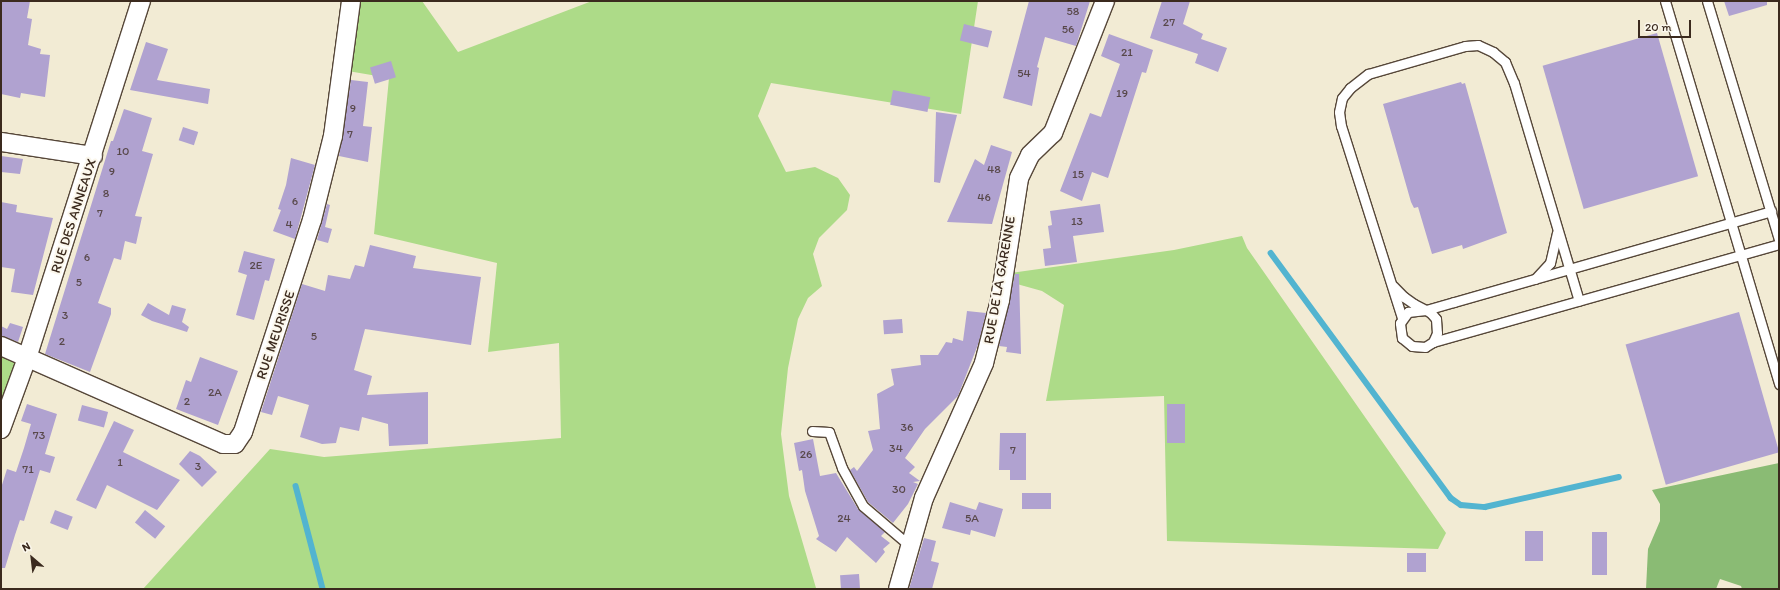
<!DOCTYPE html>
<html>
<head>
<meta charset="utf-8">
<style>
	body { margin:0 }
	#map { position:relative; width:1780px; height:590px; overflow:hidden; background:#f2ebd4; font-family:Itim,sans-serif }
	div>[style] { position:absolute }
	.green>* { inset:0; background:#addb88 }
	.forest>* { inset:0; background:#8abb74 }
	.stream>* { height:5.5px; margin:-2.75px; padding:0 2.75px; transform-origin:2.75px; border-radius:2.75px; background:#52b4d0 }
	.building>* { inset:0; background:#b0a2d0; transform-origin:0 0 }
	.roads { filter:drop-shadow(1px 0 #564739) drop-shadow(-1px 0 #564739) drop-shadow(0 1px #564739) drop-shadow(0 -1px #564739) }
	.lane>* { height:9px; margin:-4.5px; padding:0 4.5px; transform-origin:4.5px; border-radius:4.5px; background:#fff }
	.street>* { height:18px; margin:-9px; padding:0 9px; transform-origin:9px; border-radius:9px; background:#fff }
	span { translate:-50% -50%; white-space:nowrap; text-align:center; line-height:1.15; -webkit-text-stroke:4px #fbf7ec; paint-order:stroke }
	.number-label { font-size:12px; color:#58484a }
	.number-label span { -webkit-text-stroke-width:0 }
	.street-label { font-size:14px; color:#3b2a1e }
	.frame { position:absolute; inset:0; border:2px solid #3b2a1e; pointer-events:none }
	.north { position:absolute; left:12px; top:538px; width:40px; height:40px; -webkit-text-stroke:3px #fbf7ec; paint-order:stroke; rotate:332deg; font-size:11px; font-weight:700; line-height:16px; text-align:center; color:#3b2a1e }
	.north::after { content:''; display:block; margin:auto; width:14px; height:18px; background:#3b2a1e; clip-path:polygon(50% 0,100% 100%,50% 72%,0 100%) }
	.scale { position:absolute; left:1638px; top:20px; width:53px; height:18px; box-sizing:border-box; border:2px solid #3b2a1e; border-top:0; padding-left:5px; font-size:12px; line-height:14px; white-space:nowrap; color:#3b2a1e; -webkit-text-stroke:3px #fbf7ec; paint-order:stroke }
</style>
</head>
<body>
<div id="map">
	<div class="green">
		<i style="clip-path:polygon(351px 1px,422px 1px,458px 52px,592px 1px,978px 1px,961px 114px,771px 83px,758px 116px,786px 172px,815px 167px,838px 178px,850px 195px,847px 210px,819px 238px,813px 254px,822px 286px,808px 298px,798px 319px,788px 368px,781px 434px,789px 496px,816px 588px,143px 589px,270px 449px,324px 457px,561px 438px,559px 343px,488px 352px,497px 263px,374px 234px,389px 78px,342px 70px)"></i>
		<i style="clip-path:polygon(1242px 236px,1247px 248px,1446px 533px,1438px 549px,1167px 541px,1164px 396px,1046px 401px,1064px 305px,1042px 291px,1003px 280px,1003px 274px,1174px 250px)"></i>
		<i style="clip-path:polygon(1px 353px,18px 361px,1px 404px)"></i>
	</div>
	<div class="forest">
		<i style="clip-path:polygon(1779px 463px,1779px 589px,1742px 589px,1741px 586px,1720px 579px,1716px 589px,1646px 589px,1648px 549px,1660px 521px,1660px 504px,1652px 490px)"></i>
	</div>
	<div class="stream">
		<i style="left:1271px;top:253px;width:304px;rotate:53.7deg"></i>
		<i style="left:1451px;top:498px;width:12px;rotate:35deg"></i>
		<i style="left:1461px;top:505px;width:24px;rotate:5deg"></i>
		<i style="left:1485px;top:507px;width:137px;rotate:-12.6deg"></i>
		<i style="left:296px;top:486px;width:106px;rotate:75.3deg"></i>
	</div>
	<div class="building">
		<i style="clip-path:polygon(1px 1px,30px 1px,27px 18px,32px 19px,28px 45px,41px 49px,40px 54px,50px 55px,45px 97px,21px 93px,20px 98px,1px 94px)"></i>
		<i style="clip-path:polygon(1029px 1px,1090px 1px,1076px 46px,1045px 37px,1037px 67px,1039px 68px,1032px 106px,1003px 98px)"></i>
		<i style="clip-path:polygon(1162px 1px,1190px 1px,1183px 24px,1203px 34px,1201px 39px,1227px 48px,1218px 72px,1195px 63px,1198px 54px,1150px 38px)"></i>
		<i style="clip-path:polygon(1724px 1px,1767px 1px,1767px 5px,1729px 16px)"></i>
		<i style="left:964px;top:24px;width:29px;height:17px;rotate:14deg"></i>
		<i style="left:1657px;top:33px;width:149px;height:119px;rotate:74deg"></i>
		<i style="clip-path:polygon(1109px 34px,1153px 50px,1146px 73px,1142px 72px,1108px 178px,1092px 172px,1082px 201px,1060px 191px,1090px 113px,1101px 117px,1120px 64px,1101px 56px)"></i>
		<i style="clip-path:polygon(146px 42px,168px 49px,157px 80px,210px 89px,208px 104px,130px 90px)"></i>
		<i style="left:391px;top:61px;width:17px;height:22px;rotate:73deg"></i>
		<i style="clip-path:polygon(351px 80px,368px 82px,363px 126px,372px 127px,368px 162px,339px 156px)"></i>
		<i style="clip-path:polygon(1461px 82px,1462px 84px,1465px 83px,1507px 233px,1463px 249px,1462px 245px,1432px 254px,1418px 207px,1414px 208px,1411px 202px,1383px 104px)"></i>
		<i style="left:893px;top:90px;width:38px;height:15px;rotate:11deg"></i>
		<i style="clip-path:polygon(124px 109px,152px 118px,142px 151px,153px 154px,135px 216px,142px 217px,136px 244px,125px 241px,121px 260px,114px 258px,98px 303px,111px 308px,111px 314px,90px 372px,45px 354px,111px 141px,113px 141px)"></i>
		<i style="clip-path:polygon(936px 112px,957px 115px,940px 183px,934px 182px)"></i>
		<i style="left:183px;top:127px;width:16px;height:14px;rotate:18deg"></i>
		<i style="clip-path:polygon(991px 145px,1012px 152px,992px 224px,947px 222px,975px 159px,984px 165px)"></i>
		<i style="clip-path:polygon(1px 156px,23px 159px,20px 174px,1px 172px)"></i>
		<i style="clip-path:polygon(291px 158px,315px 165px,295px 239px,273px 231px,281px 210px,278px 209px,286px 185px)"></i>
		<i style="clip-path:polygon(1px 202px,17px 205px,16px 212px,53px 218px,33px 295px,11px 292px,15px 269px,1px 267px)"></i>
		<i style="clip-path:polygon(327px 204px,330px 205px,325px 227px,332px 229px,328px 243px,317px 240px)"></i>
		<i style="clip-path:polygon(1100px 204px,1104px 232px,1073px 236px,1077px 262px,1045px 266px,1043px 249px,1051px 248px,1048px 226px,1052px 225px,1050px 211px)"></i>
		<i style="clip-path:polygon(370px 245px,416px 256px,413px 268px,481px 277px,471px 345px,365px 329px,354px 370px,372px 376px,367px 395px,428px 392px,428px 444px,389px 446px,388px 424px,362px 417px,359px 431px,340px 427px,336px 443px,322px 444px,300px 437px,309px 405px,278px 396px,272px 415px,261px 412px,302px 284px,325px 291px,328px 275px,350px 279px,355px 265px,364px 267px)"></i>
		<i style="clip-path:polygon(244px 251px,275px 259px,269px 281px,265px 280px,254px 320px,236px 315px,247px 275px,238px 272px)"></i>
		<i style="clip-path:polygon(1015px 274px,1019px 274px,1021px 354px,1006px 352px,1007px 347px,999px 346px)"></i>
		<i style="clip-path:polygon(148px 303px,169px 315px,172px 305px,186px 309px,182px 322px,189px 327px,187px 332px,152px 321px,141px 315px)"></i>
		<i style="clip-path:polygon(967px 311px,986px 313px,979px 342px,958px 396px,925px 429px,905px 458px,915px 467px,909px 473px,920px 481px,913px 482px,918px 484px,908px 504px,893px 523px,868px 502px,850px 470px,854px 467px,857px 471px,873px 450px,868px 431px,880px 429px,877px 394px,894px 385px,891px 369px,921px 365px,920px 355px,938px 355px,946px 342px,952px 343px,953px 338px,963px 341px)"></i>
		<i style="left:1739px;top:312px;width:146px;height:118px;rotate:74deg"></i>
		<i style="left:902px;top:319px;width:14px;height:19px;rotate:86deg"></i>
		<i style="clip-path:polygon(10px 323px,23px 327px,18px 342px,1px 336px,1px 326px,7px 329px)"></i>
		<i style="clip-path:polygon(200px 357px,238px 371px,218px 425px,176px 409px,186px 380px,191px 382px)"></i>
		<i style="clip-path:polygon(27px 404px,57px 414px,45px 454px,55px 457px,50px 473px,40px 470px,24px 521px,20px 520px,15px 535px,5px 568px,1px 568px,1px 488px,7px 469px,16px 472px,24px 448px,31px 424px,21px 421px)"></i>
		<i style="left:1167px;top:404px;width:18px;height:39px"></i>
		<i style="left:82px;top:405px;width:27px;height:16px;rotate:15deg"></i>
		<i style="clip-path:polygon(114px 421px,134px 430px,123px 452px,180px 480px,157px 510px,107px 485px,96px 509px,76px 500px)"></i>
		<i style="clip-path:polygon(1000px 433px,1026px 433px,1026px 480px,1010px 480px,1010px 470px,999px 470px)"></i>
		<i style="clip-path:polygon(813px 439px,820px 476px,836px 473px,858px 509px,885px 532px,881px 536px,890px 543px,883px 549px,885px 552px,876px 563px,847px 537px,836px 552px,816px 539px,819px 536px,805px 491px,802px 470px,799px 471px,794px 443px)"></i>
		<i style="clip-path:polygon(190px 451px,200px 456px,217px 472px,202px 487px,179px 464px)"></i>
		<i style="left:1022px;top:493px;width:29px;height:16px"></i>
		<i style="clip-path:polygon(950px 502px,976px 510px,979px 502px,1003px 509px,995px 537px,971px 530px,970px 535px,942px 528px)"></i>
		<i style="left:55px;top:510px;width:19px;height:14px;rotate:21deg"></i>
		<i style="left:145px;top:510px;width:26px;height:16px;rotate:39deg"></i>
		<i style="left:1525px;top:531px;width:18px;height:30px"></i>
		<i style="left:1592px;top:532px;width:15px;height:43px"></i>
		<i style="clip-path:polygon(924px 538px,936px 541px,931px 561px,939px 563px,932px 589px,909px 589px)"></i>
		<i style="left:1407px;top:553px;width:19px;height:19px"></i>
		<i style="left:859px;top:574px;width:15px;height:19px;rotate:86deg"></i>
	</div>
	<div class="roads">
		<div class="lane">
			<i style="left:1665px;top:1px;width:400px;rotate:73.4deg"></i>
			<i style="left:1707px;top:1px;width:249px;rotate:73.2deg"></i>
			<i style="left:1535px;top:279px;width:22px;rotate:-47deg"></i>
			<i style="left:1550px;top:263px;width:31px;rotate:-77deg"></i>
			<i style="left:1393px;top:286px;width:16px;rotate:45deg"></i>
			<i style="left:1404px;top:297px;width:12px;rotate:35deg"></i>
			<i style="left:1414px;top:304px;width:13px;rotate:27deg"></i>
			<i style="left:1426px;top:310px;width:6px;rotate:31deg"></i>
			<i style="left:1431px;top:313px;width:8px;rotate:50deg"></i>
			<i style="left:1436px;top:319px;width:14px;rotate:86deg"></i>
			<i style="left:1437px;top:333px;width:10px;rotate:114deg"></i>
			<i style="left:1433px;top:342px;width:9px;rotate:148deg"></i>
			<i style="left:1425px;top:347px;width:13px;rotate:-176deg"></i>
			<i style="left:1412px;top:346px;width:13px;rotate:-141deg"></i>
			<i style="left:1402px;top:338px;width:15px;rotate:-98deg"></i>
			<i style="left:1400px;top:323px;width:14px;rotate:-54deg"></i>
			<i style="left:1408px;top:312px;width:18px;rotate:-6deg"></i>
			<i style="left:1426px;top:310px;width:29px;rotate:-16deg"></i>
			<i style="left:1454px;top:302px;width:330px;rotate:-16deg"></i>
			<i style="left:1402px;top:318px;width:201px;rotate:-107.6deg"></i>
			<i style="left:1341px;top:126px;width:14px;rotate:-98deg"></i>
			<i style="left:1339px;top:112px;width:14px;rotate:-78deg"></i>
			<i style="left:1342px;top:98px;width:13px;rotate:-51deg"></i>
			<i style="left:1350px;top:88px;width:23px;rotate:-38deg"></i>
			<i style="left:1368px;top:74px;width:101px;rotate:-16.1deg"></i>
			<i style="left:1465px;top:46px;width:13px;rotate:-4deg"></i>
			<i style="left:1478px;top:45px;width:17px;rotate:25deg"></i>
			<i style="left:1493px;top:52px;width:16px;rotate:40deg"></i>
			<i style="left:1505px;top:62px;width:23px;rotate:67deg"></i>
			<i style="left:1514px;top:83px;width:227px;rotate:73.4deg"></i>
			<i style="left:1433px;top:342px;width:360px;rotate:-15.8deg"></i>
			<i style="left:812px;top:431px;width:17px;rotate:3deg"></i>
			<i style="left:829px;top:432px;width:38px;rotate:70deg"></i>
			<i style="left:842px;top:468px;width:43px;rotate:61.1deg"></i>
			<i style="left:863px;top:506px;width:62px;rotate:40.4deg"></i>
		</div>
		<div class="street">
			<i style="left:1px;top:142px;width:93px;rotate:8.7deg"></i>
			<i style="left:1px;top:346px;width:243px;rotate:23.8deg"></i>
			<i style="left:223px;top:444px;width:12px"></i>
			<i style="left:235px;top:444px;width:14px;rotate:-56deg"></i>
			<i style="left:243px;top:432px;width:223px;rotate:-72deg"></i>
			<i style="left:312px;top:220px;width:87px;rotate:-76deg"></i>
			<i style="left:333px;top:136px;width:136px;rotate:-82.4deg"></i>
			<i style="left:1px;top:429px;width:76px;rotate:-69.9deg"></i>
			<i style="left:27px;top:358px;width:375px;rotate:-72.3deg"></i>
			<i style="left:898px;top:589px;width:95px;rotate:-74.1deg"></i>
			<i style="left:924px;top:498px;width:148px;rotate:-66deg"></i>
			<i style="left:984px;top:363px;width:65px;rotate:-75.7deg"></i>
			<i style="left:1000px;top:300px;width:123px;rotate:-81.1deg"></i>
			<i style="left:1019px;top:178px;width:25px;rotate:-64deg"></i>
			<i style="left:1030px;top:155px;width:32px;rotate:-44deg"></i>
			<i style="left:1053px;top:133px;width:142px;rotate:-68.5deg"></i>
		</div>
	</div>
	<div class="number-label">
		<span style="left:1073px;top:12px">58</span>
		<span style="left:1169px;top:23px">27</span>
		<span style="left:1068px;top:30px">56</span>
		<span style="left:1127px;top:53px">21</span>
		<span style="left:1024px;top:74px">54</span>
		<span style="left:1122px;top:94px">19</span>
		<span style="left:353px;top:109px">9</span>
		<span style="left:350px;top:135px">7</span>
		<span style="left:123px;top:152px">10</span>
		<span style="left:994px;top:170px">48</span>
		<span style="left:112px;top:172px">9</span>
		<span style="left:1078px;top:175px">15</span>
		<span style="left:106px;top:194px">8</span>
		<span style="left:984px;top:198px">46</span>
		<span style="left:295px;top:202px">6</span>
		<span style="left:100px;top:214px">7</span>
		<span style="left:1077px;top:222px">13</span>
		<span style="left:289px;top:225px">4</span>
		<span style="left:87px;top:258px">6</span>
		<span style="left:256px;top:266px">2E</span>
		<span style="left:79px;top:283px">5</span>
		<span style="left:65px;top:316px">3</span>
		<span style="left:314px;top:337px">5</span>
		<span style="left:62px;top:342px">2</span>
		<span style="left:215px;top:393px">2A</span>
		<span style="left:187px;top:402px">2</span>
		<span style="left:907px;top:428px">36</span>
		<span style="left:39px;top:436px">73</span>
		<span style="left:896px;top:449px">34</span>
		<span style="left:1013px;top:451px">7</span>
		<span style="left:806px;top:455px">26</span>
		<span style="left:120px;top:463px">1</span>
		<span style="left:198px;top:467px">3</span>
		<span style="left:28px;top:470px">71</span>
		<span style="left:899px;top:490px">30</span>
		<span style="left:844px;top:519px">24</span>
		<span style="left:972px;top:519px">5A</span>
	</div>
	<div class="street-label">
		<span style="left:74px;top:216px;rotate:-72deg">RUE DES ANNEAUX</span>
		<span style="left:1000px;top:280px;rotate:-80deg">RUE DE LA GARENNE</span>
		<span style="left:276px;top:335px;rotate:-71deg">RUE MEURISSE</span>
	</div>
	<div class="frame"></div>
	<div class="north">N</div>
	<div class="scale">20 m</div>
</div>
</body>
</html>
